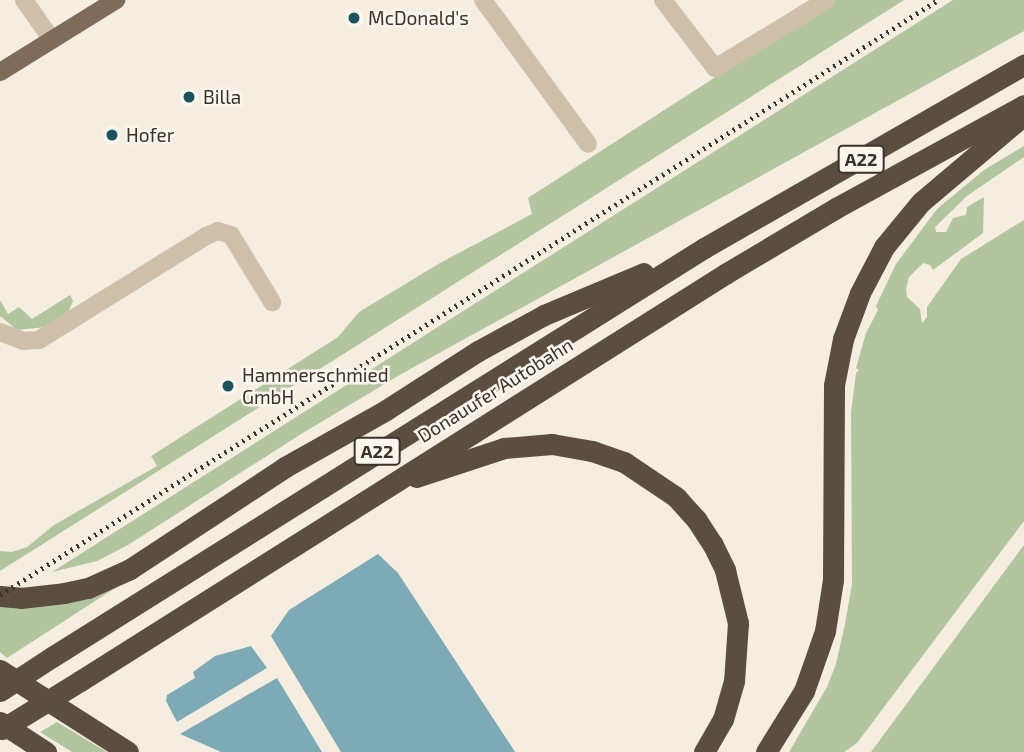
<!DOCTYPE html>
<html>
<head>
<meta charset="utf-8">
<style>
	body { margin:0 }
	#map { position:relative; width:1024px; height:752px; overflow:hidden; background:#f4ede0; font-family:"Exo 2",sans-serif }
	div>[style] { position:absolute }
	.green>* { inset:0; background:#b3c59e }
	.water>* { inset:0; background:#7daab4 }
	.minor>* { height:18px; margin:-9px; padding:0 9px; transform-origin:9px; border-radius:9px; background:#cebfaa }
	.major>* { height:18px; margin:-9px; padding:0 9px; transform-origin:9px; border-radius:9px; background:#7e6b5a }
	.highway>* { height:21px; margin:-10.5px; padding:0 10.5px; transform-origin:10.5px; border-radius:10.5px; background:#5c4d41 }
	.rail>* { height:4.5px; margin-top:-2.25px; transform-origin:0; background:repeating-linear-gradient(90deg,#3b322a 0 2px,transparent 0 7px) }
	.highway-bridge>* { height:21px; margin:-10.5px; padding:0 10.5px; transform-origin:10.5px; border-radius:10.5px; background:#5c4d41 }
	.dots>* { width:19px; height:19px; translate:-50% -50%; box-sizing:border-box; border:4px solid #fbf6ed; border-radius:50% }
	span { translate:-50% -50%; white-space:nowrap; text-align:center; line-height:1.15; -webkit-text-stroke:5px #fbf6ed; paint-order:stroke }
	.shield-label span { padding:2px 5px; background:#fbf6ed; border:2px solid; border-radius:5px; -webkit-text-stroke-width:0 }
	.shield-label { font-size:18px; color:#3b322a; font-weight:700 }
	.poi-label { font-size:19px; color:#3b322a }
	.left { translate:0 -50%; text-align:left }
	.street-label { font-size:19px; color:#3b322a }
</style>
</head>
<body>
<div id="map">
	<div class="green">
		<i style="clip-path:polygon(835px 0,904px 0,0 571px,0 551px,12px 552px,27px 547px,54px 525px,157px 466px,151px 456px,338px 337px,359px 312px,440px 263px,532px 214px,528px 198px)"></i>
		<i style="clip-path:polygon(953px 0,1024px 0,1024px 31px,403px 373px,301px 434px,128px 545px,97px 561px,52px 572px)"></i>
		<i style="clip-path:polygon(1024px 146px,1024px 157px,967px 196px,935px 227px,936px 232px,946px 232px,953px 218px,966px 215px,967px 207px,984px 197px,983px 233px,933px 270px,930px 265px,923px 263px,909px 277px,906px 289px,907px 297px,920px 309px,922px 323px,927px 317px,927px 307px,961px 259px,1024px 220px,1024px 521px,857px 743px,844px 752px,789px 752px,827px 687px,836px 664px,845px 624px,852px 584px,851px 413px,856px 373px,859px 370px,856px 368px,866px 333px,878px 310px,876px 306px,896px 264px,937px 209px,984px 170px)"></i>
		<i style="clip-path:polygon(70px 295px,73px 301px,68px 313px,46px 327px,17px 330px,0 316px,0 300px,8px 314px,19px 307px,32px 319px)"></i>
		<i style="clip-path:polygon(1024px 545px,1024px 752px,871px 752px)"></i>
		<i style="clip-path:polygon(123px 583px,7px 658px,0 652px,0 605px)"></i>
		<i style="clip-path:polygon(57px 722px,100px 748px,107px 752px,72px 752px,40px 732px)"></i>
	</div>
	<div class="water">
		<i style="clip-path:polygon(378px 554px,398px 573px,515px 752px,341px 752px,271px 636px,289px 610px)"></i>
		<i style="clip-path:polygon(251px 646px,267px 668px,177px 722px,166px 701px,167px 695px,195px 678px,193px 672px,215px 656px)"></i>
		<i style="clip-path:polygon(277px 678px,322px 752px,221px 752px,180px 734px)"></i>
	</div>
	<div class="minor">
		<i style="left:24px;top:0;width:49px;rotate:55deg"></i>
		<i style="left:483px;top:0;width:178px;rotate:53.9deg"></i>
		<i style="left:663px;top:0;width:86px;rotate:52.6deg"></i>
		<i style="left:715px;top:68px;width:131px;rotate:-31.3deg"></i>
		<i style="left:0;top:332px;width:25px;rotate:21deg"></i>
		<i style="left:23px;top:341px;width:16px;rotate:-4deg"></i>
		<i style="left:39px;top:340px;width:197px;rotate:-31.9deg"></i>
		<i style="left:206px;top:236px;width:13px;rotate:-23deg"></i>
		<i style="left:218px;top:231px;width:14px;rotate:17deg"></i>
		<i style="left:231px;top:235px;width:79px;rotate:58.5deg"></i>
	</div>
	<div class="major">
		<i style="left:0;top:72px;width:137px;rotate:-31.8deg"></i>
	</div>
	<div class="highway">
		<i style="left:416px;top:477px;width:93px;rotate:-18.2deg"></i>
		<i style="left:504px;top:448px;width:48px;rotate:-4.8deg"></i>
		<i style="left:552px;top:444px;width:41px;rotate:9.9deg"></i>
		<i style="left:592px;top:451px;width:34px;rotate:19deg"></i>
		<i style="left:624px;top:462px;width:63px;rotate:33.9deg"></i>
		<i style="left:676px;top:497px;width:30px;rotate:48deg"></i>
		<i style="left:696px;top:519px;width:31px;rotate:57deg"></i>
		<i style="left:713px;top:545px;width:28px;rotate:64deg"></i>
		<i style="left:725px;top:570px;width:55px;rotate:76.2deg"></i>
		<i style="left:738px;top:623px;width:58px;rotate:93.9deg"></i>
		<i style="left:734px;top:681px;width:40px;rotate:106deg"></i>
		<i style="left:723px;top:719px;width:38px;rotate:120deg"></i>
		<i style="left:0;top:596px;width:21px;rotate:5deg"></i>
		<i style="left:21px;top:598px;width:43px;rotate:-6.6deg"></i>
		<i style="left:64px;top:593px;width:25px;rotate:-12deg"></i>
		<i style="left:88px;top:588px;width:46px;rotate:-24.3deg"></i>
		<i style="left:130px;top:569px;width:186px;rotate:-33.3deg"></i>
		<i style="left:285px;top:467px;width:116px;rotate:-29.4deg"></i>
		<i style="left:386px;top:410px;width:109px;rotate:-32.7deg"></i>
		<i style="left:478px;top:351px;width:75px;rotate:-28.6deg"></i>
		<i style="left:544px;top:315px;width:108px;rotate:-22.8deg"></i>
		<i style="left:52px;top:657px;width:770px;rotate:-32.1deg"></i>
		<i style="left:704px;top:248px;width:369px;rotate:-29.8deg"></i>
		<i style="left:0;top:670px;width:152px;rotate:32.6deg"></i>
		<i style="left:80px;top:681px;width:763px;rotate:-32.25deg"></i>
		<i style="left:725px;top:274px;width:129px;rotate:-30.7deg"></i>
		<i style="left:836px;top:208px;width:214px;rotate:-28.7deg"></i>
		<i style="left:0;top:722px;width:55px;rotate:33.1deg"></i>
		<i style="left:766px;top:752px;width:72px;rotate:-58.1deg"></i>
		<i style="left:804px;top:691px;width:64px;rotate:-70.7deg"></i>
		<i style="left:825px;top:631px;width:52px;rotate:-81.1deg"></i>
		<i style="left:833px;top:580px;width:195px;rotate:-89.7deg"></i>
		<i style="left:834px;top:385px;width:47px;rotate:-78.9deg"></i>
		<i style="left:843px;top:339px;width:49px;rotate:-69.7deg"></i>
		<i style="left:860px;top:293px;width:52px;rotate:-62.4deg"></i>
		<i style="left:884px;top:247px;width:58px;rotate:-50.6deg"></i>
		<i style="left:921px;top:202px;width:135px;rotate:-40.2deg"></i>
	</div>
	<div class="rail">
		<i style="left:0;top:595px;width:1111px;rotate:-32.39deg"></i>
	</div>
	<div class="highway-bridge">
		<i style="left:0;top:691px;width:62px;rotate:-33.2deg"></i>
		<i style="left:2px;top:729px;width:92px;rotate:-31.6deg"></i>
	</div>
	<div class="dots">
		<i style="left:354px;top:18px;background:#1c5360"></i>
		<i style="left:189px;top:97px;background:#1c5360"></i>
		<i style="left:112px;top:135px;background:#1c5360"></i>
		<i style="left:228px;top:386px;background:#1c5360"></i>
	</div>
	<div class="shield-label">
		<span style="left:861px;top:159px">A22</span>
		<span style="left:377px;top:451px">A22</span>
	</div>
	<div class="poi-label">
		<span class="left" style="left:368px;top:18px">McDonald's</span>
		<span class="left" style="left:203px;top:97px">Billa</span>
		<span class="left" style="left:126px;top:135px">Hofer</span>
		<span class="left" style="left:242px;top:386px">Hammerschmied<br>GmbH</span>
	</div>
	<div class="street-label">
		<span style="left:495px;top:390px;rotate:-32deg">Donauufer Autobahn</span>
	</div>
</div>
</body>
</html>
